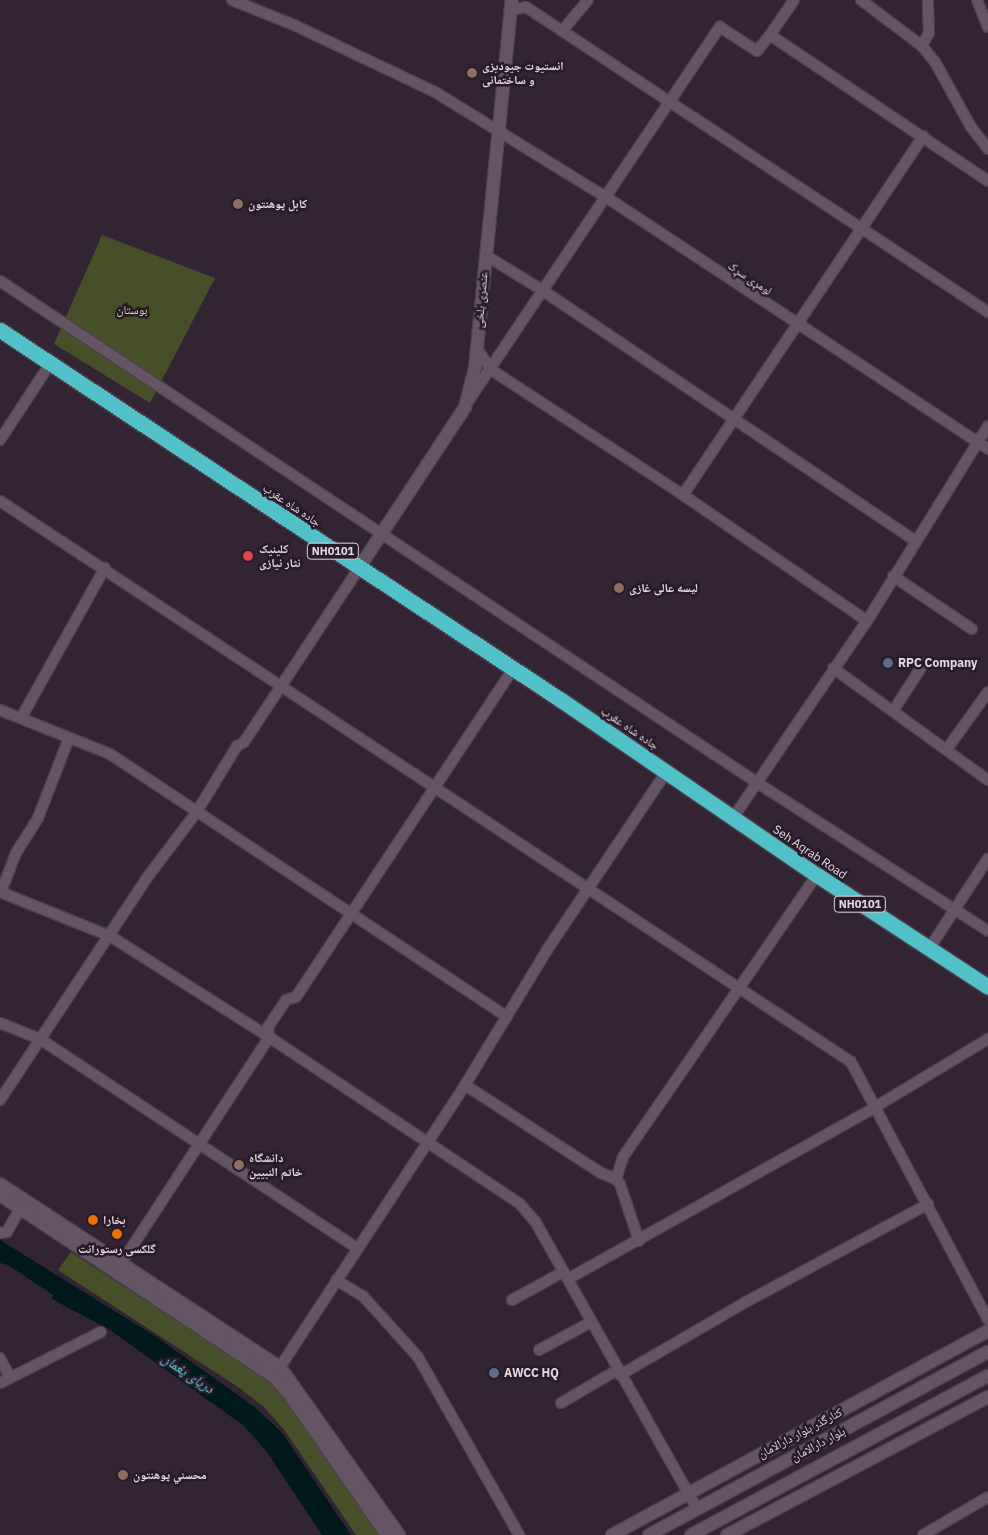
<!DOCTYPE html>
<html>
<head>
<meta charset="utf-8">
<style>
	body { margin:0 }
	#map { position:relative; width:988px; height:1535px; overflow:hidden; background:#322432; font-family:"IBM Plex Sans","Noto Naskh Arabic",sans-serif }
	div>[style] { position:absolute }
	.green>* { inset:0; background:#474f29 }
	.water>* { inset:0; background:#02191c }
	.roads { filter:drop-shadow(1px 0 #4d424d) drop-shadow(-1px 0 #4d424d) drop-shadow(0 1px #4d424d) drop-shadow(0 -1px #4d424d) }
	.street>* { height:10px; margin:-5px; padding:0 5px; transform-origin:5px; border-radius:5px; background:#655564 }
	.secondary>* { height:12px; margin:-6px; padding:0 6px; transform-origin:6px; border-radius:6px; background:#655564 }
	.highway>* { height:15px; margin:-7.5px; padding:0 7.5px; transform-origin:7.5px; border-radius:7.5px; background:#51c0c9 }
	.dots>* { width:14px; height:14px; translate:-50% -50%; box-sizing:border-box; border:2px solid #281a28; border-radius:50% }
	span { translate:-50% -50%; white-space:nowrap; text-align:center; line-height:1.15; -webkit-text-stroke:5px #281a28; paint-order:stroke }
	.shield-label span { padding:1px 4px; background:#281a28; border:1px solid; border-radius:4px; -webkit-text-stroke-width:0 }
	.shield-label { font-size:11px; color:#e2d9e2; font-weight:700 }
	.poi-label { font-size:12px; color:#e2d9e2; font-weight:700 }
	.left { translate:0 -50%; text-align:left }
	.street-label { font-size:12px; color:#e2d9e2 }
	.park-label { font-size:12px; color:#d2e492 }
	.water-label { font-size:14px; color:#62d6e8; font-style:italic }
</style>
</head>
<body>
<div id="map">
	<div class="green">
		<i style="clip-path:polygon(102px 235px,215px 278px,150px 403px,54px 344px)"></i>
		<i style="clip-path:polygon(71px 1252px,260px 1375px,281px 1393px,382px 1535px,356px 1535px,285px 1431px,263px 1406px,238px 1387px,58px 1270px)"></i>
	</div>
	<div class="water">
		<i style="clip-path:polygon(0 1240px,155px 1336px,256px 1408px,283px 1434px,351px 1535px,322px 1535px,267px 1452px,244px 1426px,110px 1330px,52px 1299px,53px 1295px,8px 1265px,0 1263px)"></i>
	</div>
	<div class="roads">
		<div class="street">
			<i style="left:232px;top:0;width:67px;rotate:22deg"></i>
			<i style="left:294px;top:25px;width:156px;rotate:25.4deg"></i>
			<i style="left:435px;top:92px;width:201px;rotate:31.6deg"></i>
			<i style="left:606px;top:197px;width:458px;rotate:33.4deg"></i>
			<i style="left:861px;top:0;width:76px;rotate:37deg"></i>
			<i style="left:922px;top:46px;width:21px;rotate:51deg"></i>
			<i style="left:935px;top:62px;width:74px;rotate:61deg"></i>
			<i style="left:971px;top:127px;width:28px;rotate:52deg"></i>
			<i style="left:977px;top:0;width:29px;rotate:68deg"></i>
			<i style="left:511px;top:10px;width:15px;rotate:-11deg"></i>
			<i style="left:526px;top:7px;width:554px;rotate:33.43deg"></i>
			<i style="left:562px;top:31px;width:40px;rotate:-50deg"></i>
			<i style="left:770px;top:35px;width:42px;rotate:-55.6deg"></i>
			<i style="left:922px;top:46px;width:15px;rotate:-62deg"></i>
			<i style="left:929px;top:33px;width:33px;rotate:-92deg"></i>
			<i style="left:485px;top:255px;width:67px;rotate:31.6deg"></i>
			<i style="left:542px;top:290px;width:448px;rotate:33.9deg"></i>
			<i style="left:0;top:281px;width:907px;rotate:33.53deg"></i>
			<i style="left:756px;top:782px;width:276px;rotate:32.7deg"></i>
			<i style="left:477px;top:348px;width:25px;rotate:58deg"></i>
			<i style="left:490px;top:369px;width:230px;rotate:33.1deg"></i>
			<i style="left:683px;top:495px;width:223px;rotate:34.4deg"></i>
			<i style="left:469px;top:400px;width:450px;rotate:-56.1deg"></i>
			<i style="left:720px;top:27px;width:44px;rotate:33deg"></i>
			<i style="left:757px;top:51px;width:21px;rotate:-51deg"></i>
			<i style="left:770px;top:35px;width:262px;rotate:33.8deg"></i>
			<i style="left:0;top:440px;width:91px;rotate:-56.7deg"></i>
			<i style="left:683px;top:495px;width:432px;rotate:-56.2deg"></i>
			<i style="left:0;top:501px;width:1019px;rotate:33.39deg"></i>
			<i style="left:851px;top:1062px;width:292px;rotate:62deg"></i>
			<i style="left:893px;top:576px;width:95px;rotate:33.9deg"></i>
			<i style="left:833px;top:668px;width:191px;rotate:35.9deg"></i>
			<i style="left:0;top:710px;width:118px;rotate:21.8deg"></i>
			<i style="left:110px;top:754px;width:476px;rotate:33.5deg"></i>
			<i style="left:893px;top:711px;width:57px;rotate:-57.1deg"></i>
			<i style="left:21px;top:718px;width:172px;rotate:-60.8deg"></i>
			<i style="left:947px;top:749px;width:70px;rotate:-54.3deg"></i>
			<i style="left:733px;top:818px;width:238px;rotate:-55.8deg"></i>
			<i style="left:867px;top:621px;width:229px;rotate:-58.2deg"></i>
			<i style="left:0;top:892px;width:118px;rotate:21.8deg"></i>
			<i style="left:110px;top:936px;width:188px;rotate:32.4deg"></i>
			<i style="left:269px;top:1037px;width:301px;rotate:33.6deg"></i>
			<i style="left:520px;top:1204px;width:23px;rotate:49deg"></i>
			<i style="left:535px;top:1221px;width:330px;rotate:60.6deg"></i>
			<i style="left:1px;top:892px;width:42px;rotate:-69deg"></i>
			<i style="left:16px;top:853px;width:41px;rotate:-57.8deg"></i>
			<i style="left:38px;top:818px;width:86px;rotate:-68.8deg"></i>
			<i style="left:929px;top:949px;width:108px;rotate:-57deg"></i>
			<i style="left:0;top:1023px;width:43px;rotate:21.8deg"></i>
			<i style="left:40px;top:1039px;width:378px;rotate:33.4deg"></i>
			<i style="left:465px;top:1085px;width:162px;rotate:32.9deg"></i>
			<i style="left:601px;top:1173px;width:16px;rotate:22deg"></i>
			<i style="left:616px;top:1179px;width:6px;rotate:51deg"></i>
			<i style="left:620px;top:1184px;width:60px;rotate:71.6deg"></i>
			<i style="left:0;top:1100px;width:265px;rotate:-56.5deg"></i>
			<i style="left:146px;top:879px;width:83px;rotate:-52.9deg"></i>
			<i style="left:196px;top:813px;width:79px;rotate:-58.5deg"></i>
			<i style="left:237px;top:746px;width:8px;rotate:-30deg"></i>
			<i style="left:244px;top:742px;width:209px;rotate:-56.5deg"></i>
			<i style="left:616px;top:1179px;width:23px;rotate:-72deg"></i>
			<i style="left:623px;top:1157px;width:342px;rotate:-55.5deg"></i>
			<i style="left:0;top:1233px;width:7px;rotate:-8deg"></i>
			<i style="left:7px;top:1232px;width:26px;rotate:-61deg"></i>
			<i style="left:122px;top:1262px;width:269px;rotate:-56.8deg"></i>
			<i style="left:269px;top:1037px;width:10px;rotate:-96deg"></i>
			<i style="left:268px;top:1027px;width:32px;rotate:-56deg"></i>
			<i style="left:286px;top:1000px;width:10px;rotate:-17deg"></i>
			<i style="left:296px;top:997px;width:393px;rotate:-56.5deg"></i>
			<i style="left:568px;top:1279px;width:354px;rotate:-29.2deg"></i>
			<i style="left:877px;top:1106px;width:130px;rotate:-31.1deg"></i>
			<i style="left:336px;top:1280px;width:31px;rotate:31deg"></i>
			<i style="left:363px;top:1296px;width:82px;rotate:48deg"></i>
			<i style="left:418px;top:1357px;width:205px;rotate:60.4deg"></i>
			<i style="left:512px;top:1300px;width:58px;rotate:-28.8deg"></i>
			<i style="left:539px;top:1350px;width:59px;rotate:-28.3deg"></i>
			<i style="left:0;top:1358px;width:22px;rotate:63deg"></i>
			<i style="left:280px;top:1367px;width:337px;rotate:-56.7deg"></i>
			<i style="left:465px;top:1085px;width:158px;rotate:-58.7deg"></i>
			<i style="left:547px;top:950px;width:216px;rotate:-56.2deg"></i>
			<i style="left:620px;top:1375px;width:143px;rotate:-30.1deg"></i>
			<i style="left:744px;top:1303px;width:209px;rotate:-28.3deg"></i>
			<i style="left:0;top:1383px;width:113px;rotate:-26.8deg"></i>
			<i style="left:561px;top:1403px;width:65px;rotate:-30.5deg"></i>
			<i style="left:923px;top:1535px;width:75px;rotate:-30.3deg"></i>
		</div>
		<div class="secondary">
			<i style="left:359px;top:568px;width:193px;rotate:-56.6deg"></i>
			<i style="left:465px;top:407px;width:40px;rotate:-75.6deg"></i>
			<i style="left:475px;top:368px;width:370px;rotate:-84.3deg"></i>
			<i style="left:0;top:1184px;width:334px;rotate:33.2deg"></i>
			<i style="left:280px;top:1367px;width:206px;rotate:54.7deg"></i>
			<i style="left:0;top:1195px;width:329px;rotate:33.6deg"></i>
			<i style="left:274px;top:1377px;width:24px;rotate:48deg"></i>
			<i style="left:290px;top:1395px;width:170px;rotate:55.3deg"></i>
			<i style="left:612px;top:1535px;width:428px;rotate:-28.5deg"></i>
			<i style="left:649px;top:1535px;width:385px;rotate:-28.4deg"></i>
			<i style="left:691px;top:1535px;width:337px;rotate:-28.2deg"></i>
			<i style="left:727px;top:1535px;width:295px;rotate:-27.9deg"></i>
		</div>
		<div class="highway">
			<i style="left:0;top:330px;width:672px;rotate:33.41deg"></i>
			<i style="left:561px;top:700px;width:310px;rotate:34.4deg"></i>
			<i style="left:817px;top:875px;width:204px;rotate:33.2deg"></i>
		</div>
	</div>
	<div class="dots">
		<i style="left:472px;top:73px;background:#8d6e63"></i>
		<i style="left:238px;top:204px;background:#8d6e63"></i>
		<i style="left:248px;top:556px;background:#e0444e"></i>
		<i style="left:619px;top:588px;background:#8d6e63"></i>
		<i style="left:888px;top:663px;background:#5c6f8a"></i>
		<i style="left:239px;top:1165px;background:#8d6e63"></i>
		<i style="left:93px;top:1220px;background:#e8710a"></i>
		<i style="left:117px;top:1234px;background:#e8710a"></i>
		<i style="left:494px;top:1373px;background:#5c6f8a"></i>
		<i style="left:123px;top:1475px;background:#8d6e63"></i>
	</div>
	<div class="shield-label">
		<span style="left:333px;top:551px">NH0101</span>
		<span style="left:860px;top:904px">NH0101</span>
	</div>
	<div class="poi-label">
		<span class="left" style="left:482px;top:73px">انستیوت جیودیزی<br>و ساختمانی</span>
		<span class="left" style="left:248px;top:204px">کابل پوهنتون</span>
		<span class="left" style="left:259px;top:556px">کلینیک<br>نثار نیازی</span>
		<span class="left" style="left:629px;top:588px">لیسه عالی غازی</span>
		<span class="left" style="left:898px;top:663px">RPC Company</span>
		<span class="left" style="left:249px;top:1165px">دانشگاه<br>خاتم النبیین</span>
		<span class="left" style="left:103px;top:1220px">بخارا</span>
		<span style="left:117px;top:1249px">گلکسی رستورانت</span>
		<span class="left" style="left:504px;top:1373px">AWCC HQ</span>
		<span class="left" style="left:133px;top:1475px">محسني پوهنتون</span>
	</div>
	<div class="street-label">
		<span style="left:750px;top:278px;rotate:34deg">لومړی سړک</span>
		<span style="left:481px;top:300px;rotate:-85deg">عنصری بلخی</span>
		<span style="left:292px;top:505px;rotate:34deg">جاده شاه عقرب</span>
		<span style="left:630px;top:728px;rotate:34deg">جاده شاه عقرب</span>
		<span style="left:810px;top:852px;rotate:34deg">Seh Aqrab Road</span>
		<span style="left:800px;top:1433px;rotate:-28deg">کنارگذر بلوار دارالامان</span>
		<span style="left:818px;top:1444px;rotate:-28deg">بلوار دارالامان</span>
	</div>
	<div class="park-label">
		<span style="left:132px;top:310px">بوستان</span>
	</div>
	<div class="water-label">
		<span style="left:188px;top:1373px;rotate:34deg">دریای پغمان</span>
	</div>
</div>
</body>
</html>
